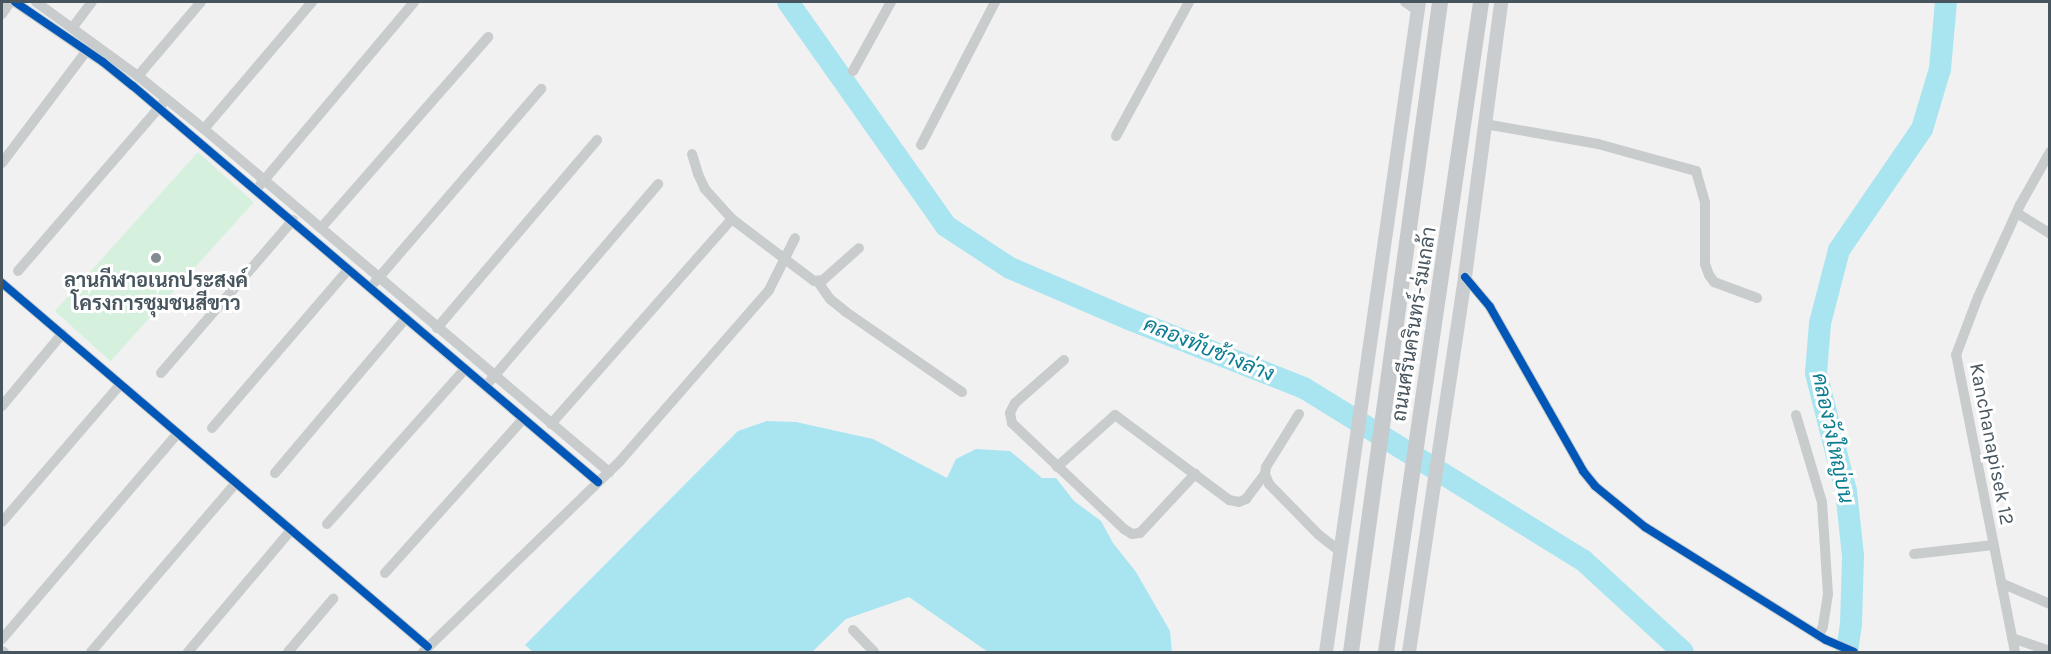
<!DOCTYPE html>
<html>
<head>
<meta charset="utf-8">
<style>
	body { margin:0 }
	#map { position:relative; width:2051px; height:654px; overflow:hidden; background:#f2f1f1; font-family:Karla,Sarabun,sans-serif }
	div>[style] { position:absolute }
	.green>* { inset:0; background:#d5f1de; transform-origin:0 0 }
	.water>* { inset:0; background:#a9e5f0 }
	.river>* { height:22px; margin:-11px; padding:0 11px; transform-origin:11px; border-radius:11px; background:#a9e5f0 }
	.street>* { height:10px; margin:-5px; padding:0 5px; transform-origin:5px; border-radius:5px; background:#c8cccd }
	.secondary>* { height:14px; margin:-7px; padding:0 7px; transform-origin:7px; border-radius:7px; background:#cacdd0 }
	.primary>* { height:16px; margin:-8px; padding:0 8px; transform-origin:8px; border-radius:8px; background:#c6cacc }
	.cycleway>* { height:8px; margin:-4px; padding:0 4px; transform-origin:4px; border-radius:4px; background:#0057b8 }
	.dots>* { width:16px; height:16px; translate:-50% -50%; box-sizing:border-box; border:3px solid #fff; border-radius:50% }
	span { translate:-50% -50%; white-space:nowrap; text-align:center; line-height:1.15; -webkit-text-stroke:6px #fff; paint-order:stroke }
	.poi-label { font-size:20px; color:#47555e; font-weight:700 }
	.street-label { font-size:20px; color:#47555e }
	.water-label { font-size:21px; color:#0b7d90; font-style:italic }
	.frame { position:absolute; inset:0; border:3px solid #47555e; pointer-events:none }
</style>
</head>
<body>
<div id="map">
	<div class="green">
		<i style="left:198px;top:152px;width:75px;height:214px;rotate:42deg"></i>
	</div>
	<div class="water">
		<i style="clip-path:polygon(767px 421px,796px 422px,873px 439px,947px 478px,956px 459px,976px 449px,1010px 451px,1042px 478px,1056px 478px,1074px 501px,1101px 521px,1113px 543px,1136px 572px,1170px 631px,1172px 652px,988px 652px,909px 597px,846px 619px,812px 652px,533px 652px,525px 645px,738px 431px)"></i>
	</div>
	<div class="river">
		<i style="left:788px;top:2px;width:274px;rotate:54.8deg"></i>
		<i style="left:946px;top:226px;width:77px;rotate:33.3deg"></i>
		<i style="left:1010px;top:268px;width:129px;rotate:23.2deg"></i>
		<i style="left:1129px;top:319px;width:188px;rotate:21.5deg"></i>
		<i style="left:1304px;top:388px;width:329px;rotate:31.7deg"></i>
		<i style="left:1584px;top:561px;width:134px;rotate:42.6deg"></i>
		<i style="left:1847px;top:652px;width:28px;rotate:-82deg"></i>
		<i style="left:1851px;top:624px;width:68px;rotate:-88.3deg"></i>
		<i style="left:1853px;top:556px;width:65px;rotate:-96.1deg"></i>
		<i style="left:1846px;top:491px;width:122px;rotate:-104.3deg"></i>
		<i style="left:1816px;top:373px;width:50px;rotate:-85.4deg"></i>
		<i style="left:1820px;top:323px;width:75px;rotate:-75.4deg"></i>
		<i style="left:1839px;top:250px;width:147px;rotate:-55.6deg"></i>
		<i style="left:1922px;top:129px;width:63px;rotate:-73.3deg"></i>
		<i style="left:1940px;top:69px;width:67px;rotate:-84.9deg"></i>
	</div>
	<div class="street">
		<i style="left:15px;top:2px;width:107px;rotate:34.3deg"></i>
		<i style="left:103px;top:62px;width:38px;rotate:39deg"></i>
		<i style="left:133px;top:86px;width:611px;rotate:40.42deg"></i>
		<i style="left:36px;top:2px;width:126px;rotate:36deg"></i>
		<i style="left:138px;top:76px;width:85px;rotate:38.8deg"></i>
		<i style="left:204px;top:129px;width:531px;rotate:40.26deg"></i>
		<i style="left:1405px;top:2px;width:16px;rotate:35deg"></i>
		<i style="left:2px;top:14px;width:14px;rotate:-56deg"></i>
		<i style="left:73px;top:27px;width:31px;rotate:-53deg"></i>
		<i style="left:853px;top:71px;width:79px;rotate:-61.2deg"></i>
		<i style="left:138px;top:76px;width:97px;rotate:-49.6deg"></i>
		<i style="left:1485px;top:124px;width:115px;rotate:10deg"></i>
		<i style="left:1598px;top:144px;width:102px;rotate:15.4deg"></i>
		<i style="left:1696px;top:171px;width:33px;rotate:74deg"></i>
		<i style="left:1705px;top:203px;width:61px;rotate:90deg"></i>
		<i style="left:1705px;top:264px;width:12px;rotate:70deg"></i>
		<i style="left:1709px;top:275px;width:9px;rotate:54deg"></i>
		<i style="left:1714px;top:282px;width:46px;rotate:20.4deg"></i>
		<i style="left:204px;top:129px;width:167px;rotate:-49.6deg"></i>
		<i style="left:1116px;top:136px;width:153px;rotate:-61.4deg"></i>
		<i style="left:921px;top:145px;width:161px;rotate:-62.6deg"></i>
		<i style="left:692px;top:154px;width:21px;rotate:73deg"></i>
		<i style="left:698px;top:174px;width:17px;rotate:65deg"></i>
		<i style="left:705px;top:189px;width:40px;rotate:48deg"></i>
		<i style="left:732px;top:219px;width:103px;rotate:37.1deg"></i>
		<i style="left:814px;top:281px;width:9px;rotate:-6deg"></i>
		<i style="left:823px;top:280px;width:48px;rotate:-41.6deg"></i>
		<i style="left:2px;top:163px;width:141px;rotate:-53deg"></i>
		<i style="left:260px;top:185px;width:239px;rotate:-49.9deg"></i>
		<i style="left:2017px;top:213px;width:39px;rotate:32deg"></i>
		<i style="left:321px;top:228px;width:254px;rotate:-48.8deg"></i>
		<i style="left:18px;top:271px;width:221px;rotate:-49.2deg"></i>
		<i style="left:1465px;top:277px;width:39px;rotate:50deg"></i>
		<i style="left:1490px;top:307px;width:189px;rotate:60.4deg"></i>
		<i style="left:1583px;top:471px;width:19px;rotate:51deg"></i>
		<i style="left:1595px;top:486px;width:65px;rotate:39.4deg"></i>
		<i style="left:1645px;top:527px;width:213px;rotate:32deg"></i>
		<i style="left:1826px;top:640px;width:30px;rotate:23deg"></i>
		<i style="left:375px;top:282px;width:255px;rotate:-49.3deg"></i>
		<i style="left:818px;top:282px;width:21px;rotate:55deg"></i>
		<i style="left:830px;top:299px;width:21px;rotate:39deg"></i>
		<i style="left:846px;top:312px;width:141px;rotate:34.6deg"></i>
		<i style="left:2px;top:283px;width:560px;rotate:40.51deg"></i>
		<i style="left:437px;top:328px;width:247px;rotate:-49.6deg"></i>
		<i style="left:1064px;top:360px;width:65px;rotate:138.7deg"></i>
		<i style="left:1015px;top:403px;width:11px;rotate:117deg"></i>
		<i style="left:1010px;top:413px;width:10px;rotate:79deg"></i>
		<i style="left:1012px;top:423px;width:154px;rotate:43.4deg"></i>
		<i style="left:1124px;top:529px;width:9px;rotate:32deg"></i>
		<i style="left:1132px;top:534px;width:8px;rotate:-7deg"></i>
		<i style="left:1140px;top:533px;width:81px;rotate:-47deg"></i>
		<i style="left:161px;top:373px;width:202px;rotate:-49.2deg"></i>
		<i style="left:490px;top:381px;width:259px;rotate:-49.5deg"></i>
		<i style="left:2px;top:406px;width:94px;rotate:-50.2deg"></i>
		<i style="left:1299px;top:414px;width:62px;rotate:121.9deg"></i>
		<i style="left:1266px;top:467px;width:7px;rotate:98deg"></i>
		<i style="left:1265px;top:474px;width:11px;rotate:68deg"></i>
		<i style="left:1269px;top:484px;width:71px;rotate:45.6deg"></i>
		<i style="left:1319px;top:535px;width:28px;rotate:38deg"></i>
		<i style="left:1796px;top:415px;width:91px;rotate:73.4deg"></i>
		<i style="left:1822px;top:502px;width:92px;rotate:86.3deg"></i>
		<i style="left:1828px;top:594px;width:33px;rotate:99deg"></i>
		<i style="left:1823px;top:627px;width:10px;rotate:119deg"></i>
		<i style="left:551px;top:424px;width:273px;rotate:-48.6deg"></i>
		<i style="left:212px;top:428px;width:208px;rotate:-49.3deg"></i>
		<i style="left:1057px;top:467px;width:78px;rotate:-41.9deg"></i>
		<i style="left:1115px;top:415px;width:142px;rotate:36.7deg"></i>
		<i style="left:1229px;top:500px;width:10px;rotate:11deg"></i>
		<i style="left:1239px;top:502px;width:8px;rotate:-23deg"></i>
		<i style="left:1246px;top:499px;width:31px;rotate:-53deg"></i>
		<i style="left:275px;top:473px;width:203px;rotate:-49.8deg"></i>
		<i style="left:2px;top:522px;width:181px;rotate:-49.3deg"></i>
		<i style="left:327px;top:524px;width:208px;rotate:-48.3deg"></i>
		<i style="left:1914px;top:554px;width:80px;rotate:-6.5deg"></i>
		<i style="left:385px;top:573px;width:207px;rotate:-48.1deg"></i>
		<i style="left:2001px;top:583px;width:53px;rotate:23.2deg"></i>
		<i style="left:853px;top:630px;width:30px;rotate:46deg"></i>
		<i style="left:2012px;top:638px;width:40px;rotate:18.9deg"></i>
		<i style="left:2px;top:639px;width:270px;rotate:-49.5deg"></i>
		<i style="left:2px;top:651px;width:2px;rotate:27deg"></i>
		<i style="left:91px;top:652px;width:223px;rotate:-49.4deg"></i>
		<i style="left:188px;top:652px;width:160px;rotate:-49.8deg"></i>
		<i style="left:288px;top:652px;width:70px;rotate:-49.7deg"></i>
		<i style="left:423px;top:652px;width:274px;rotate:-44.1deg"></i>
		<i style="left:620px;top:461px;width:227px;rotate:-48.9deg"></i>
		<i style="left:769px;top:290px;width:58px;rotate:-63.4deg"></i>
		<i style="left:2015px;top:652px;width:303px;rotate:-101.2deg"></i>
		<i style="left:1956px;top:355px;width:62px;rotate:-69.2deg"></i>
		<i style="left:1978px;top:297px;width:101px;rotate:-65.5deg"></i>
		<i style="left:2020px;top:205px;width:61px;rotate:-60.5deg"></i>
	</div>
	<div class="secondary">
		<i style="left:1326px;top:652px;width:657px;rotate:-81.86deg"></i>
		<i style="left:1409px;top:652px;width:379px;rotate:-81.5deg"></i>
		<i style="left:1465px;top:277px;width:277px;rotate:-82.5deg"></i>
	</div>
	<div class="primary">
		<i style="left:1351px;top:652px;width:656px;rotate:-82.2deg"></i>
		<i style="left:1386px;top:652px;width:657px;rotate:-81.68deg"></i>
	</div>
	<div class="cycleway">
		<i style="left:15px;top:2px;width:107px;rotate:34.3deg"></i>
		<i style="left:103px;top:62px;width:38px;rotate:39deg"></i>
		<i style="left:133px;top:86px;width:611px;rotate:40.42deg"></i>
		<i style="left:1465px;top:277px;width:39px;rotate:50deg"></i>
		<i style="left:1490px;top:307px;width:189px;rotate:60.4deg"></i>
		<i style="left:1583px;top:471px;width:19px;rotate:51deg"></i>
		<i style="left:1595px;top:486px;width:65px;rotate:39.4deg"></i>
		<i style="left:1645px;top:527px;width:213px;rotate:32deg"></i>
		<i style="left:1826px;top:640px;width:30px;rotate:23deg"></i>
		<i style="left:2px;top:283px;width:560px;rotate:40.51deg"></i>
	</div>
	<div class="dots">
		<i style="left:156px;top:258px;background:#838c91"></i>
	</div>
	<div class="poi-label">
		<span style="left:156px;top:292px">ลานกีฬาอเนกประสงค์<br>โครงการชุมชนสีขาว</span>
	</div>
	<div class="street-label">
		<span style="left:1414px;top:324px;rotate:-81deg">ถนนศรีนครินทร์-ร่มเกล้า</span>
		<span style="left:1992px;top:444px;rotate:79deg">Kanchanapisek 12</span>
	</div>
	<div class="water-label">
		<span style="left:1209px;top:349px;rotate:22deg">คลองทับช้างล่าง</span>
		<span style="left:1833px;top:438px;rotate:78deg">คลองวังใหญ่บน</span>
	</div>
	<div class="frame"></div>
</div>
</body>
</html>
